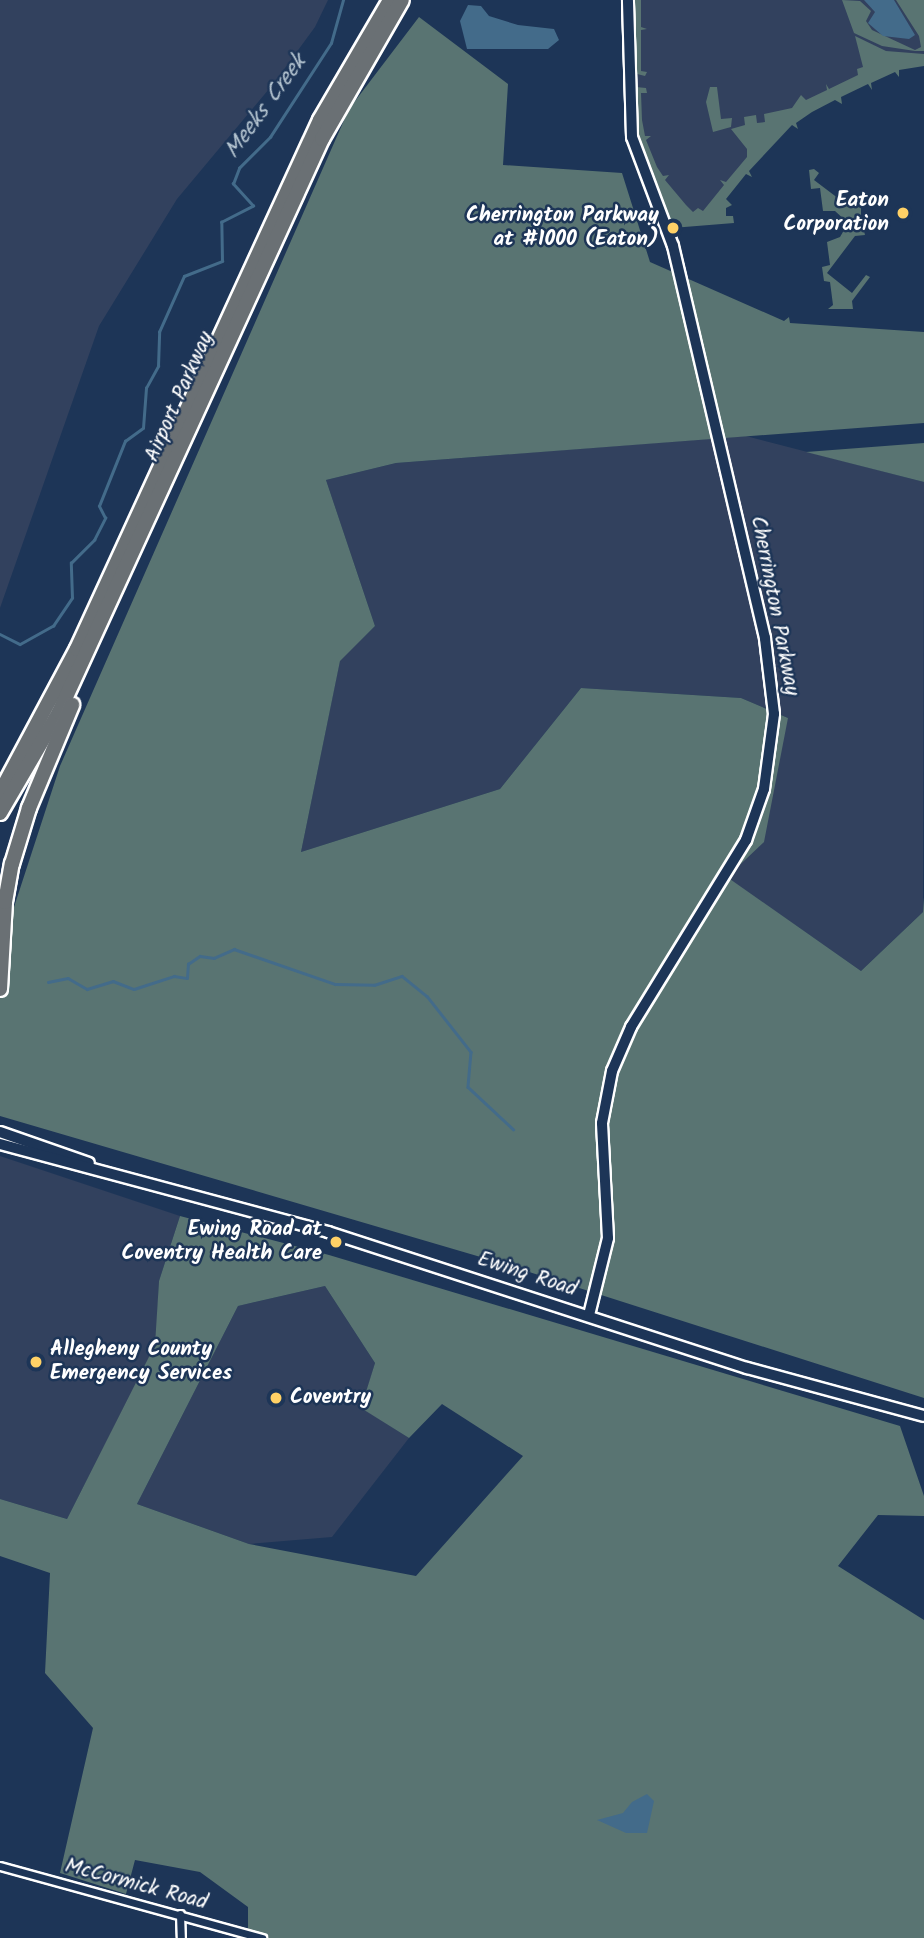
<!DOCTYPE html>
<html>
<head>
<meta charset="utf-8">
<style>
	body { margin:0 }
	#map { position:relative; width:924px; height:1938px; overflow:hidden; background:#1d3557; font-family:Kalam,sans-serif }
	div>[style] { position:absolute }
	.built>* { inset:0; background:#32415e }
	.green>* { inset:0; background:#597472 }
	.water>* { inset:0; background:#436b8a }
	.stream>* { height:2.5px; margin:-1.25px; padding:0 1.25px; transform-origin:1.25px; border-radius:1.25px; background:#436b8a }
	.roads { filter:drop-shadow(2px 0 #fff) drop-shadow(-2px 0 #fff) drop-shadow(0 2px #fff) drop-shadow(0 -2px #fff) }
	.street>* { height:7px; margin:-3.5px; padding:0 3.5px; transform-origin:3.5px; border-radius:3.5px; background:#1d3557 }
	.secondary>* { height:10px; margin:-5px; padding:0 5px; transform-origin:5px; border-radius:5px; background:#1d3557 }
	.highway>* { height:14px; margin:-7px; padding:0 7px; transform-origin:7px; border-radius:7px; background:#6a7074 }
	.dots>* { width:19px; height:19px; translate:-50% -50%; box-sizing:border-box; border:4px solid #1d3557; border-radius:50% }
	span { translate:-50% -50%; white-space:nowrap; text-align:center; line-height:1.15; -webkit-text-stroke:5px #1d3557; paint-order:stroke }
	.poi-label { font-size:21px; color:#fff; font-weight:700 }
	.right { translate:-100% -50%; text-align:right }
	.left { translate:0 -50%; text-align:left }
	.street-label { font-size:21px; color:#fff }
	.water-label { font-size:23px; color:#b4c4d0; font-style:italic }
</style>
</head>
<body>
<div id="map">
	<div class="built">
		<i style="clip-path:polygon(0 0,328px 0,315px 27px,274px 83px,177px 199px,99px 326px,0 608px)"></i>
		<i style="clip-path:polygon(634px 0,924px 0,924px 60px,895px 60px,798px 113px,697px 224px,636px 146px)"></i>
		<i style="clip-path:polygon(746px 436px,924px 482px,923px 912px,861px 971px,726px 877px,788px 718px,741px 698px,581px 688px,500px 789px,301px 852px,340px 660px,375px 626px,326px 480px,396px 463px)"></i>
		<i style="clip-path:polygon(0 1156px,180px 1216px,159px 1281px,156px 1345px,67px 1519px,0 1499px)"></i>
		<i style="clip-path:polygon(325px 1286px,375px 1363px,362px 1408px,409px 1438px,332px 1537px,249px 1544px,137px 1504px,238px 1306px)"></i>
	</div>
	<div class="green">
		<i style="clip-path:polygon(632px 0,641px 0,641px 27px,647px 29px,641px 30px,641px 71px,647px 72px,645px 76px,633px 73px)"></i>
		<i style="clip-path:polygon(842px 0,860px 1px,871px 11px,866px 21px,872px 30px,915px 50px,921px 47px,919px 36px,896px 0,924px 0,924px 51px,915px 51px,882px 46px,854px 33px)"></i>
		<i style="clip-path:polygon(419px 17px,508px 84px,503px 165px,622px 173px,650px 262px,784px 321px,789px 317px,790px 323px,924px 332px,924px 423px,396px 463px,326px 480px,375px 626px,340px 661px,301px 852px,500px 789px,581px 688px,741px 698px,788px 718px,764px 842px,727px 877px,861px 971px,923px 912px,924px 897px,924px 1398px,501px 1263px,0 1116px,0 905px,14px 907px,60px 766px,349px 109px)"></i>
		<i style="clip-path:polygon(855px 36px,886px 51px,924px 54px,924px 66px,899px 70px,899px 77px,895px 72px,871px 83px,872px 90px,868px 84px,841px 97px,842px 104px,835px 100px,812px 112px,796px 123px,798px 129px,792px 125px,749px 171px,752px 177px,746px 174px,726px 199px,732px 205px,726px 208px,726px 216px,733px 216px,734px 223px,672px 228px,635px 132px,636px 87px,646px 88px,647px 93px,641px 93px,642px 120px,645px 136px,651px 136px,646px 140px,657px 167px,663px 176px,669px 175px,665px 180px,686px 205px,693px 212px,698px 208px,703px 211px,724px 185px,720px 180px,726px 182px,747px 157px,747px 149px,731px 129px,745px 125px,744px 117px,756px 115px,757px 123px,765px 122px,764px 114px,792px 108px,801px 95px,806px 100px,827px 90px,826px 84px,829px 89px,858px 75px,857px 69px,863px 67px)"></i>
		<i style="clip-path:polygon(710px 87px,717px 87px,721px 119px,732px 118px,731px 127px,713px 132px,706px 102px)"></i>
		<i style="clip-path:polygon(814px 169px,819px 173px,814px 180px,851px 208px,861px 207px,861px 220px,847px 222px,835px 211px,823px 211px,820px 188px,811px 189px,809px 170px)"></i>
		<i style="clip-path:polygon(862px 223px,865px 235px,855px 236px,827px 273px,852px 293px,866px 275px,870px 277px,852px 301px,853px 309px,828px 309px,833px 305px,830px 282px,824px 281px,822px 267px,830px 265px,827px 242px,840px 237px,847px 225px)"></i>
		<i style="clip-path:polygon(924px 443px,924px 482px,806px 452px)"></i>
		<i style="clip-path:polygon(evenodd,180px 1216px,329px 1255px,900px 1426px,924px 1496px,924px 1516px,878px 1515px,838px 1566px,924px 1620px,924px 1938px,248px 1938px,248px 1907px,200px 1872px,135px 1860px,126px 1894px,60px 1873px,93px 1728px,45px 1673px,50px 1573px,0 1556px,0 1499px,67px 1519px,155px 1345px,159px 1281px,180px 1216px,325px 1286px,375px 1363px,361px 1408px,409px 1438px,442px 1404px,523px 1456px,416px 1576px,249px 1544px,137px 1504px,238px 1306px,325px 1286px)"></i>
	</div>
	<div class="water">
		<i style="clip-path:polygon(864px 0,894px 0,915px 35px,909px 39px,883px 36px,868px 23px,875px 12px)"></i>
		<i style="clip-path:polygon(468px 5px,481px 6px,489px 16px,518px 25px,554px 29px,559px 40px,548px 49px,467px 49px,460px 21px)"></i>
		<i style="clip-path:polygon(647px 1794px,654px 1801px,647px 1833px,626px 1833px,597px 1820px,623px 1813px,632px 1802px)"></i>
	</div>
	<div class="stream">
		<i style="left:0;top:634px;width:22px;rotate:27deg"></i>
		<i style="left:20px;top:644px;width:38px;rotate:-29deg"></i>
		<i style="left:53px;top:626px;width:34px;rotate:-56deg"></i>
		<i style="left:72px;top:598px;width:35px;rotate:-92deg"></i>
		<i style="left:71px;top:563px;width:33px;rotate:-45deg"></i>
		<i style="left:94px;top:540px;width:25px;rotate:-63deg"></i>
		<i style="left:105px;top:518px;width:13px;rotate:-117deg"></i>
		<i style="left:99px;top:506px;width:70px;rotate:-68.2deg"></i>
		<i style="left:125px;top:441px;width:22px;rotate:-36deg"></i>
		<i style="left:143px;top:428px;width:40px;rotate:-85.7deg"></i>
		<i style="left:146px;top:388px;width:25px;rotate:-61deg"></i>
		<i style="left:158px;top:366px;width:34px;rotate:-88deg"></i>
		<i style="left:159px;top:332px;width:61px;rotate:-65.9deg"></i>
		<i style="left:184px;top:276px;width:41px;rotate:-21.5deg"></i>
		<i style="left:222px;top:261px;width:39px;rotate:-91deg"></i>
		<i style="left:221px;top:222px;width:36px;rotate:-27deg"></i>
		<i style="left:253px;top:206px;width:30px;rotate:-132deg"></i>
		<i style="left:233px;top:184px;width:17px;rotate:-69deg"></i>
		<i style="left:239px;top:168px;width:44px;rotate:-45deg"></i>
		<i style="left:270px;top:137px;width:112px;rotate:-57deg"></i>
		<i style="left:331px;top:43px;width:45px;rotate:-74.4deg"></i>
		<i style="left:48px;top:982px;width:20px;rotate:-11deg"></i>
		<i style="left:68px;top:978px;width:22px;rotate:30deg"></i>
		<i style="left:87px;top:989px;width:27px;rotate:-17deg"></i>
		<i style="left:113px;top:981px;width:22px;rotate:21deg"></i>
		<i style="left:134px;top:989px;width:42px;rotate:-18deg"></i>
		<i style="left:174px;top:976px;width:13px;rotate:9deg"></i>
		<i style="left:187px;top:978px;width:14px;rotate:-86deg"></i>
		<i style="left:188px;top:964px;width:14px;rotate:-34deg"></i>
		<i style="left:200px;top:956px;width:14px;rotate:8deg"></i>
		<i style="left:214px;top:958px;width:22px;rotate:-24deg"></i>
		<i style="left:234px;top:949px;width:107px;rotate:19.1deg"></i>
		<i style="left:335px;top:984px;width:39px;rotate:1deg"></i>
		<i style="left:374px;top:985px;width:29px;rotate:-18deg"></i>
		<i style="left:402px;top:976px;width:32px;rotate:39deg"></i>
		<i style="left:427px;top:996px;width:71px;rotate:51.8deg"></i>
		<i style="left:471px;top:1052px;width:35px;rotate:95deg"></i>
		<i style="left:468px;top:1087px;width:62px;rotate:43deg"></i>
	</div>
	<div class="roads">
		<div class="street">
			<i style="left:0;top:1866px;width:272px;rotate:15.4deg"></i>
			<i style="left:180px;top:1914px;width:24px;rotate:88deg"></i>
		</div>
		<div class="secondary">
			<i style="left:0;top:1132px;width:94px;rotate:19.2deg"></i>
			<i style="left:0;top:1144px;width:340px;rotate:15deg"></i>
			<i style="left:328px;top:1232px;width:441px;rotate:18deg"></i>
			<i style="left:747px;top:1368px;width:183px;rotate:15.2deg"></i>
			<i style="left:589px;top:1315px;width:79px;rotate:-76.1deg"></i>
			<i style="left:608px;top:1238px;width:115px;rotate:-93deg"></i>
			<i style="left:602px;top:1123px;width:53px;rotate:-79.1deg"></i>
			<i style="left:612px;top:1071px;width:48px;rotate:-66.6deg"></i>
			<i style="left:631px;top:1027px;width:220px;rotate:-58.4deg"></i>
			<i style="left:746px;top:840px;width:54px;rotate:-70.6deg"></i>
			<i style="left:764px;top:789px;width:76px;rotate:-82.4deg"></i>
			<i style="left:774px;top:714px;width:77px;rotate:-96.8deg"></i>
			<i style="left:765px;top:638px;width:403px;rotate:-103.2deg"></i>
			<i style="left:673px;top:246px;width:116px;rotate:-110.6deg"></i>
			<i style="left:632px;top:137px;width:137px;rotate:-91.7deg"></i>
		</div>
		<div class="highway">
			<i style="left:0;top:793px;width:163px;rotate:-61.9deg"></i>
			<i style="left:77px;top:649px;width:582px;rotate:-65.33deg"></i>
			<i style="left:320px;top:120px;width:139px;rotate:-59.7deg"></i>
			<i style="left:0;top:813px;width:117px;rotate:-59.7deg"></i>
			<i style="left:59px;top:712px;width:630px;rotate:-65.35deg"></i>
			<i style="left:322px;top:139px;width:160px;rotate:-60.1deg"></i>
			<i style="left:0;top:989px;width:87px;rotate:-86.7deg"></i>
			<i style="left:5px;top:902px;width:39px;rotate:-80deg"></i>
			<i style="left:12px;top:864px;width:59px;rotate:-73.1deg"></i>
			<i style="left:29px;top:808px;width:112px;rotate:-67.3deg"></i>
		</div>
	</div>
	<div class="dots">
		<i style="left:903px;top:213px;background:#ffd166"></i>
		<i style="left:673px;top:228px;background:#ffd166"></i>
		<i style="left:336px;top:1242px;background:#ffd166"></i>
		<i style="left:36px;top:1362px;background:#ffd166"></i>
		<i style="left:276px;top:1398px;background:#ffd166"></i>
	</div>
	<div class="poi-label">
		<span class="right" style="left:889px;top:213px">Eaton<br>Corporation</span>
		<span class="right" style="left:659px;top:228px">Cherrington Parkway<br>at #1000 (Eaton)</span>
		<span class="right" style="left:322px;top:1242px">Ewing Road at<br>Coventry Health Care</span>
		<span class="left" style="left:50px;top:1362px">Allegheny County<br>Emergency Services</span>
		<span class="left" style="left:290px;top:1398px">Coventry</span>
	</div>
	<div class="street-label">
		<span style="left:180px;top:397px;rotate:-66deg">Airport Parkway</span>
		<span style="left:774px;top:606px;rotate:79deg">Cherrington Parkway</span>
		<span style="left:527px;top:1275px;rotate:18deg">Ewing Road</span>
		<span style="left:136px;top:1885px;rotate:15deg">McCormick Road</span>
	</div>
	<div class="water-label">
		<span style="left:266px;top:107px;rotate:-54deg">Meeks Creek</span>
	</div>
</div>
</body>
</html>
